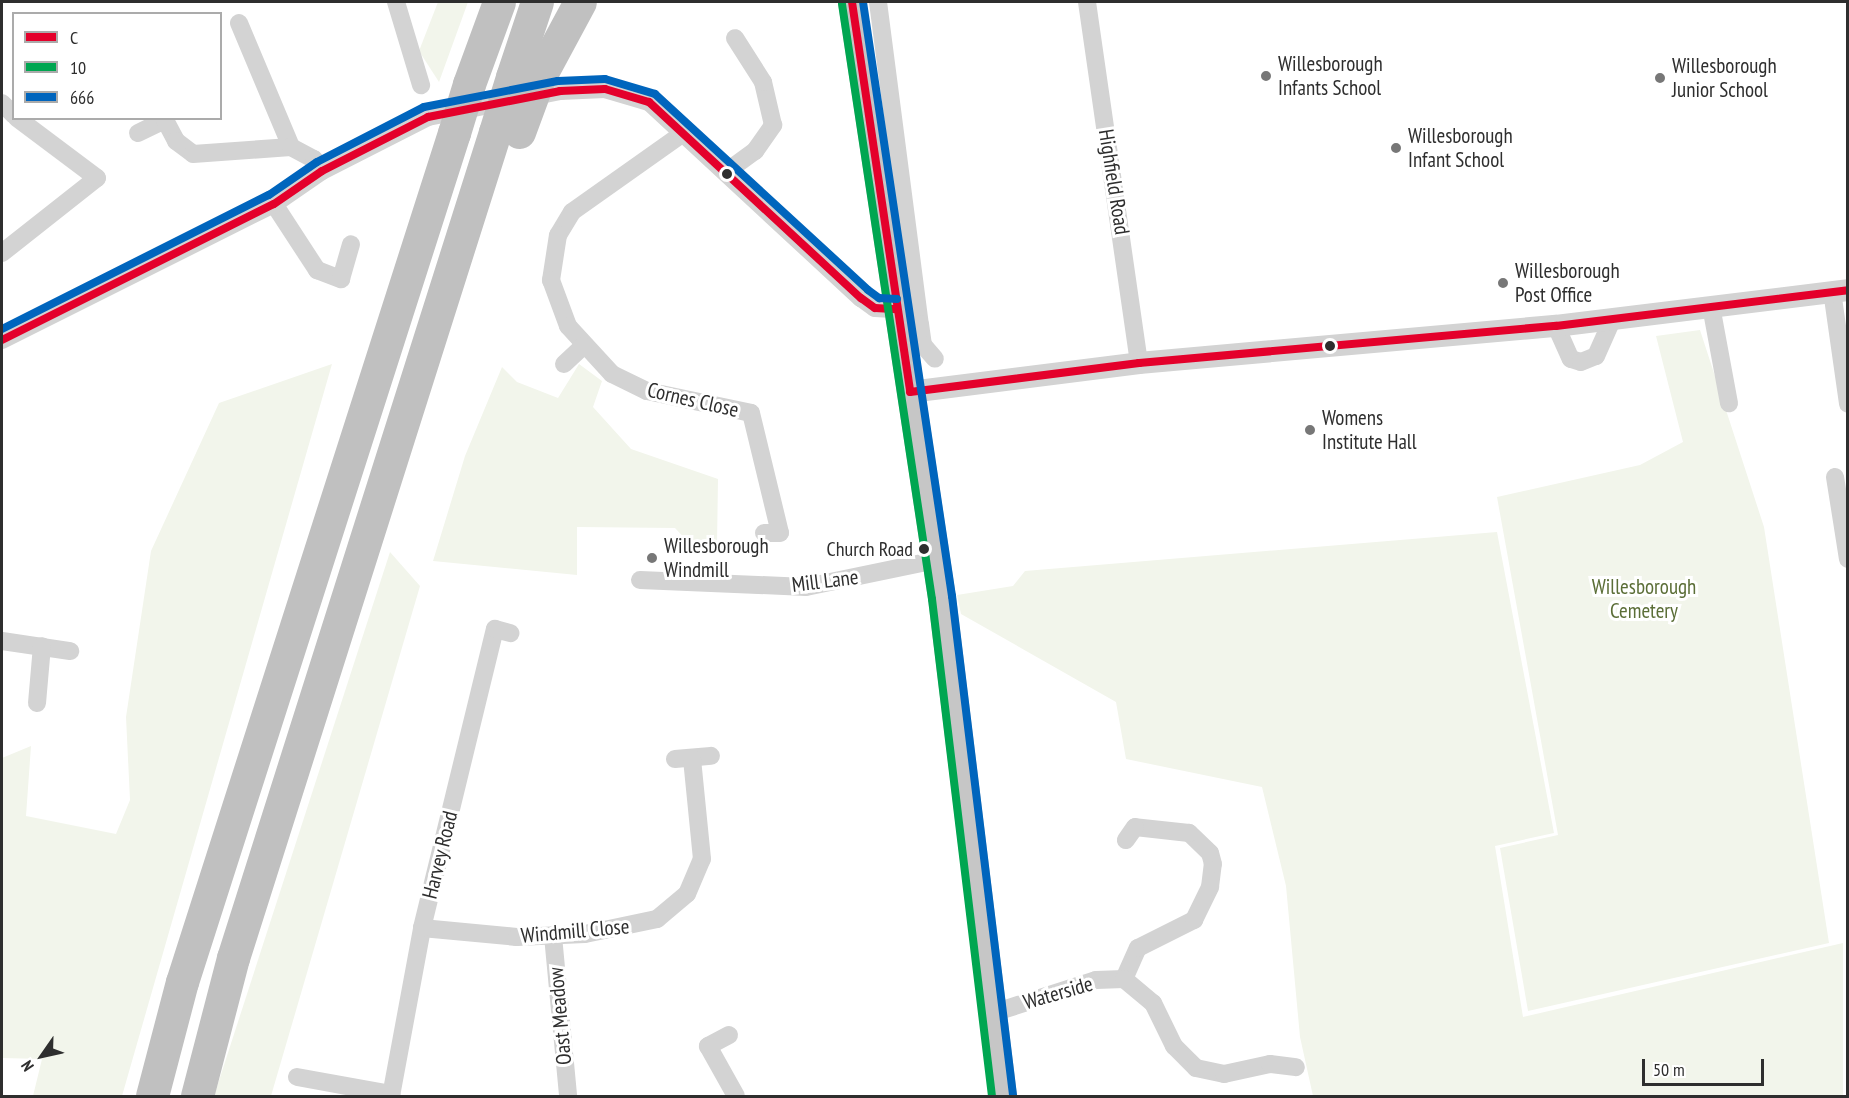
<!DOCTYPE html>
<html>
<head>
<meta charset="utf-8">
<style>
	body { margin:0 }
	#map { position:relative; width:1849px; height:1098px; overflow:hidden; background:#fff; font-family:"PT Sans Narrow",sans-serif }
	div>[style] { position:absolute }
	.green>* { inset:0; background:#f2f5eb }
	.minor>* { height:18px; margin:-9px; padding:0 9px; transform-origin:9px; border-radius:9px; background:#d3d3d3 }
	.tertiary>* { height:22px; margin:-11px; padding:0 11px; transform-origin:11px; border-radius:11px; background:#d3d3d3 }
	.primary>* { height:28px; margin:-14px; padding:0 14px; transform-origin:14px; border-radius:14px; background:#c6c6c6 }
	.motorway>* { height:33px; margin:-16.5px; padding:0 16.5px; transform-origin:16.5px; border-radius:16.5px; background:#c0c0c0 }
	.motorway-bridge>* { height:33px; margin:-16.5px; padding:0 16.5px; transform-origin:16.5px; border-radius:16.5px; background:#c0c0c0 }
	.bus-1>* { height:8px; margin:-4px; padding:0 4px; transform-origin:4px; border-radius:4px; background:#e4002b }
	.bus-2>* { height:8px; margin:-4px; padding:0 4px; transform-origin:4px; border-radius:4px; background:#00a651 }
	.bus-3>* { height:8px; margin:-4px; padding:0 4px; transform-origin:4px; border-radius:4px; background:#0065bd }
	.dots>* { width:16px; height:16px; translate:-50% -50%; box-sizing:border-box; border:3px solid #fff; border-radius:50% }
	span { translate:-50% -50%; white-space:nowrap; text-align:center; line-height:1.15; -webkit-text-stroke:6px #fff; paint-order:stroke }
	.bus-label { font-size:20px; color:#2e2e2e }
	.right { translate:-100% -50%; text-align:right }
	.poi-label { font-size:21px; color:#2e2e2e }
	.left { translate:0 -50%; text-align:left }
	.street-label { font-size:21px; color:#2e2e2e }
	.park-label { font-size:21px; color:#5b6e37 }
	.frame { position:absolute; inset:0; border:3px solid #2e2e2e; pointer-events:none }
	.legend { position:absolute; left:12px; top:12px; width:210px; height:108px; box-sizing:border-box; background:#fff; border:2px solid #ababab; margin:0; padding:8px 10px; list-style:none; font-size:18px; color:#2e2e2e }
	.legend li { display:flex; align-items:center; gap:12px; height:30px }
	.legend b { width:30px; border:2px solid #ababab }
	.north { position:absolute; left:12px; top:1026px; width:60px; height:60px; -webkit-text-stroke:4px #fff; paint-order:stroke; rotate:236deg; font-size:16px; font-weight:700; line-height:24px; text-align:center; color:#2e2e2e }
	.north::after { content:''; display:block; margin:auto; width:21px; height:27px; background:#2e2e2e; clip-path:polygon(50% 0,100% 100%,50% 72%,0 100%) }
	.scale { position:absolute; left:1642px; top:1059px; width:122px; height:27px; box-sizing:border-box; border:3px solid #2e2e2e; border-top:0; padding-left:8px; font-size:18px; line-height:21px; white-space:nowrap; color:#2e2e2e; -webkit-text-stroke:4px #fff; paint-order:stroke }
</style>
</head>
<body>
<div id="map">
	<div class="green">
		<i style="clip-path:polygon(438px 2px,468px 2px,439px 82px,419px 51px)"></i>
		<i style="clip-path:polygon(1700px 330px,1764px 527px,1829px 943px,1528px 1011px,1500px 848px,1558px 835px,1497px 497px,1640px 465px,1683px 442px,1656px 336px)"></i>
		<i style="clip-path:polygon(332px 364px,122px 1096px,33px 1096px,42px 1059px,2px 1058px,2px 758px,31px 746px,26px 816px,116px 834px,130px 800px,126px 717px,151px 551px,219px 403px)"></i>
		<i style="clip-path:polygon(579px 364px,602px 381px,593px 407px,631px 449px,718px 479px,717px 546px,689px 543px,675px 528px,577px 527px,577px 575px,433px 561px,465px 456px,502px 367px,517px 382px,558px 398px)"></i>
		<i style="clip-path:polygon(1497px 532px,1554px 833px,1495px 846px,1523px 1017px,1843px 943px,1843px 1096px,1313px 1096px,1300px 1037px,1286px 886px,1262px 787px,1126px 759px,1116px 702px,961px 614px,957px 595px,1013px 586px,1025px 571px)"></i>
		<i style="clip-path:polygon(390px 552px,420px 586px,271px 1096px,214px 1096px)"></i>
	</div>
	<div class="minor">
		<i style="left:396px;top:2px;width:87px;rotate:73.2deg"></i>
		<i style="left:878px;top:2px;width:325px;rotate:82.6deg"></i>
		<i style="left:920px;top:324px;width:21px;rotate:82deg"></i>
		<i style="left:923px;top:345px;width:18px;rotate:49deg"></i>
		<i style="left:1087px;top:2px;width:365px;rotate:81.8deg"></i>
		<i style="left:239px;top:23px;width:134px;rotate:67.2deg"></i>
		<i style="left:2px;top:103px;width:17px;rotate:45deg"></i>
		<i style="left:138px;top:133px;width:30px;rotate:-26deg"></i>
		<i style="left:165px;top:120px;width:24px;rotate:62deg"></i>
		<i style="left:176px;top:141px;width:21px;rotate:37deg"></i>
		<i style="left:193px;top:154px;width:98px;rotate:-4.1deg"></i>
		<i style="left:291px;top:147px;width:26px;rotate:28deg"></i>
		<i style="left:314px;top:159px;width:14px;rotate:56deg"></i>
		<i style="left:682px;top:134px;width:135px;rotate:144.7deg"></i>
		<i style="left:572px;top:212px;width:27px;rotate:121deg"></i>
		<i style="left:558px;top:235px;width:46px;rotate:98.8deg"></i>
		<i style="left:551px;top:280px;width:49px;rotate:69.7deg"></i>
		<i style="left:568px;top:326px;width:65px;rotate:47.5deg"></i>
		<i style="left:612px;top:374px;width:39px;rotate:26deg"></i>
		<i style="left:647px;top:391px;width:106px;rotate:11.9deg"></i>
		<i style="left:751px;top:413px;width:123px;rotate:76.4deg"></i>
		<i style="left:780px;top:533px;width:16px;rotate:180deg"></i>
		<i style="left:726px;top:172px;width:36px;rotate:-36deg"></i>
		<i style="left:755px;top:151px;width:32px;rotate:-55deg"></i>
		<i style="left:773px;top:125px;width:44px;rotate:-103.1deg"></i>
		<i style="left:763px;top:82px;width:52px;rotate:-122.5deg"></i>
		<i style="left:274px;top:204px;width:79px;rotate:56.9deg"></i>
		<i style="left:317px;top:270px;width:26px;rotate:21deg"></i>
		<i style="left:341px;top:279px;width:36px;rotate:-74deg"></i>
		<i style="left:2px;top:253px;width:121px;rotate:-38.3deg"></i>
		<i style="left:97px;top:178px;width:100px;rotate:-143.1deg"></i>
		<i style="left:1832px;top:291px;width:114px;rotate:81.9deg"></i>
		<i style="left:1711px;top:306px;width:99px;rotate:79.5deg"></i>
		<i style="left:1556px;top:326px;width:36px;rotate:66deg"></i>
		<i style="left:1571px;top:359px;width:10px;rotate:17deg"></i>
		<i style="left:1581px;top:362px;width:16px;rotate:-22deg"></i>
		<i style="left:1596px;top:356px;width:39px;rotate:-66deg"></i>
		<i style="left:2px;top:340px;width:304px;rotate:-26.6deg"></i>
		<i style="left:274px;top:204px;width:58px;rotate:-34.5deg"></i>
		<i style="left:322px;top:171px;width:119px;rotate:-27deg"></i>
		<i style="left:428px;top:117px;width:135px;rotate:-11.1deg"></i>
		<i style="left:560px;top:91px;width:45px;rotate:-2.5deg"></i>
		<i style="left:605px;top:89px;width:46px;rotate:16.5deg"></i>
		<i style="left:649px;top:102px;width:289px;rotate:42.8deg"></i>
		<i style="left:861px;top:298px;width:17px;rotate:36deg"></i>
		<i style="left:875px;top:308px;width:22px;rotate:3deg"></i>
		<i style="left:564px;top:364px;width:26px;rotate:-43deg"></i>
		<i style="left:1835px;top:477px;width:83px;rotate:81deg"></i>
		<i style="left:640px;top:580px;width:166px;rotate:2.4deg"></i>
		<i style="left:806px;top:587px;width:133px;rotate:-11.7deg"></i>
		<i style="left:2px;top:641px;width:69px;rotate:8.4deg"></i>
		<i style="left:37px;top:703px;width:57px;rotate:-85deg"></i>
		<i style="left:675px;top:759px;width:36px;rotate:-5deg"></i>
		<i style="left:422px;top:928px;width:95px;rotate:5.4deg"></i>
		<i style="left:517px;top:937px;width:68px;rotate:-2.5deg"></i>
		<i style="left:585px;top:934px;width:74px;rotate:-11.8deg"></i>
		<i style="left:657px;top:919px;width:39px;rotate:-40deg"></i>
		<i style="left:687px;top:894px;width:38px;rotate:-67deg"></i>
		<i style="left:702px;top:859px;width:101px;rotate:-95.7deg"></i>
		<i style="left:553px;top:936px;width:161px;rotate:84.6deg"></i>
		<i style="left:1124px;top:979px;width:34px;rotate:-66deg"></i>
		<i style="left:1138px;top:948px;width:63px;rotate:-26.6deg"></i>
		<i style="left:1194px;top:920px;width:37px;rotate:-64deg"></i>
		<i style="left:1210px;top:887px;width:23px;rotate:-83deg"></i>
		<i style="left:1213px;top:864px;width:11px;rotate:-105deg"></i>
		<i style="left:1210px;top:853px;width:29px;rotate:-136deg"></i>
		<i style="left:1189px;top:833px;width:54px;rotate:-173.7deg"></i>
		<i style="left:1135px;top:827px;width:16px;rotate:125deg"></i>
		<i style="left:993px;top:1013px;width:108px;rotate:-17.8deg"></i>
		<i style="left:1096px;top:980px;width:28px;rotate:-2deg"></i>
		<i style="left:1124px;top:979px;width:38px;rotate:40deg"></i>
		<i style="left:1153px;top:1003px;width:48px;rotate:64deg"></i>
		<i style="left:1174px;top:1046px;width:31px;rotate:45deg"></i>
		<i style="left:1196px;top:1068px;width:29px;rotate:12deg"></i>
		<i style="left:1224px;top:1074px;width:47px;rotate:-12.3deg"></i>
		<i style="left:1270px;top:1064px;width:26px;rotate:7deg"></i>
		<i style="left:729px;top:1035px;width:24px;rotate:152deg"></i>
		<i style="left:708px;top:1046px;width:57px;rotate:60.8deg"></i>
		<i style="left:297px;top:1077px;width:96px;rotate:10.3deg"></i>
		<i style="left:391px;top:1096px;width:171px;rotate:-79.5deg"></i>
		<i style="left:422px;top:928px;width:308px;rotate:-76.3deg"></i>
		<i style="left:495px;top:629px;width:16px;rotate:15deg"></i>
	</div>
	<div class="tertiary">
		<i style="left:910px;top:392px;width:231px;rotate:-7.2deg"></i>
		<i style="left:1139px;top:363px;width:419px;rotate:-5.1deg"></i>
		<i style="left:1556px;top:326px;width:294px;rotate:-7deg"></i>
	</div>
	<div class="primary">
		<i style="left:852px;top:2px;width:603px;rotate:81.41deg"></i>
		<i style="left:942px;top:598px;width:502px;rotate:83.02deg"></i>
	</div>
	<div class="motorway">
		<i style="left:512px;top:77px;width:79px;rotate:-71.6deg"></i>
		<i style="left:539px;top:78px;width:86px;rotate:-61.7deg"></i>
		<i style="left:469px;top:84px;width:87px;rotate:-69.9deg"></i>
		<i style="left:152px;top:1096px;width:118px;rotate:-75.3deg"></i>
		<i style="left:182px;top:982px;width:892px;rotate:-72.24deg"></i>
		<i style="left:197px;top:1096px;width:143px;rotate:-75.4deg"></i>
		<i style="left:233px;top:958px;width:867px;rotate:-72.4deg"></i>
	</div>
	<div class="motorway-bridge">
		<i style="left:495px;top:132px;width:58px;rotate:-72.8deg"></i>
		<i style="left:519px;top:132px;width:58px;rotate:-69.7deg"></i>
		<i style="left:454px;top:133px;width:51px;rotate:-73deg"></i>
	</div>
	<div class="bus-1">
		<i style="left:852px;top:2px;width:394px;rotate:81.5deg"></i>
		<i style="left:910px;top:392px;width:231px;rotate:-7.2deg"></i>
		<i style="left:1139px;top:363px;width:419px;rotate:-5.1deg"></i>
		<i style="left:1556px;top:326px;width:294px;rotate:-7deg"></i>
		<i style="left:2px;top:340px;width:304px;rotate:-26.6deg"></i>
		<i style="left:274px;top:204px;width:58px;rotate:-34.5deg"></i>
		<i style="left:322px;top:171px;width:119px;rotate:-27deg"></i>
		<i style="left:428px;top:117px;width:135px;rotate:-11.1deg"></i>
		<i style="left:560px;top:91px;width:45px;rotate:-2.5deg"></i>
		<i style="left:605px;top:89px;width:46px;rotate:16.5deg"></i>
		<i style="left:649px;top:102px;width:289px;rotate:42.8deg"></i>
		<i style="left:861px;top:298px;width:17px;rotate:36deg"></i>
		<i style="left:875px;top:308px;width:22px;rotate:3deg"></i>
	</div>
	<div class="bus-2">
		<i style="left:842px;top:4px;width:602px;rotate:81.4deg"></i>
		<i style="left:932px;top:599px;width:501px;rotate:83.12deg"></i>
	</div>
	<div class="bus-3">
		<i style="left:863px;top:2px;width:601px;rotate:81.48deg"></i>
		<i style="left:952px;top:596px;width:503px;rotate:83.03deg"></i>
		<i style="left:2px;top:329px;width:299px;rotate:-26.7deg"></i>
		<i style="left:269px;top:195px;width:58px;rotate:-34.5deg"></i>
		<i style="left:317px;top:162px;width:120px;rotate:-27.2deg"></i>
		<i style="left:424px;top:107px;width:136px;rotate:-11deg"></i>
		<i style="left:558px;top:81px;width:47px;rotate:-2.4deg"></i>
		<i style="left:605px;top:79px;width:52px;rotate:16.7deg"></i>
		<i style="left:655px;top:94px;width:289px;rotate:42.6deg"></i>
		<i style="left:868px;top:290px;width:14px;rotate:36deg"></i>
		<i style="left:879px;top:298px;width:18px;rotate:3deg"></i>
	</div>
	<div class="dots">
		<i style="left:1266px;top:76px;background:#777"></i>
		<i style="left:1660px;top:78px;background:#777"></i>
		<i style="left:1396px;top:148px;background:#777"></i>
		<i style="left:727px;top:174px;background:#2e2e2e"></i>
		<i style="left:1503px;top:283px;background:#777"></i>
		<i style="left:1330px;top:346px;background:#2e2e2e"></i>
		<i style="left:1310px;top:430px;background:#777"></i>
		<i style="left:924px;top:549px;background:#2e2e2e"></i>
		<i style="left:652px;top:558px;background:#777"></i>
	</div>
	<div class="bus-label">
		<span class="right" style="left:913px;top:549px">Church Road</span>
	</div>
	<div class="poi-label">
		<span class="left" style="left:1278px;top:76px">Willesborough<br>Infants School</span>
		<span class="left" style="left:1672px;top:78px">Willesborough<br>Junior School</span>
		<span class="left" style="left:1408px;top:148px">Willesborough<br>Infant School</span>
		<span class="left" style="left:1515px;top:283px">Willesborough<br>Post Office</span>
		<span class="left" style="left:1322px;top:430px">Womens<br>Institute Hall</span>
		<span class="left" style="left:664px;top:558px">Willesborough<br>Windmill</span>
	</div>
	<div class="street-label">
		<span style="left:1114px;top:182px;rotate:81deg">Highfield Road</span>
		<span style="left:693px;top:400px;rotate:13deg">Cornes Close</span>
		<span style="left:825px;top:581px;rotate:-7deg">Mill Lane</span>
		<span style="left:440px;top:855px;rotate:-76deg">Harvey Road</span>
		<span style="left:575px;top:931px;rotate:-5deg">Windmill Close</span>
		<span style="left:1058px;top:993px;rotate:-16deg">Waterside</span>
		<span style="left:560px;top:1016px;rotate:-95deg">Oast Meadow</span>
	</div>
	<div class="park-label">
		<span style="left:1644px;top:599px">Willesborough<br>Cemetery</span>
	</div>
	<div class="frame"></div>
	<ul class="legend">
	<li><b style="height:8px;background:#e4002b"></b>C</li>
	<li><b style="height:8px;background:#00a651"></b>10</li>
	<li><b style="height:8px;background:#0065bd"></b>666</li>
	</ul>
	<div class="north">N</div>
	<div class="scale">50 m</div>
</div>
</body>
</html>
